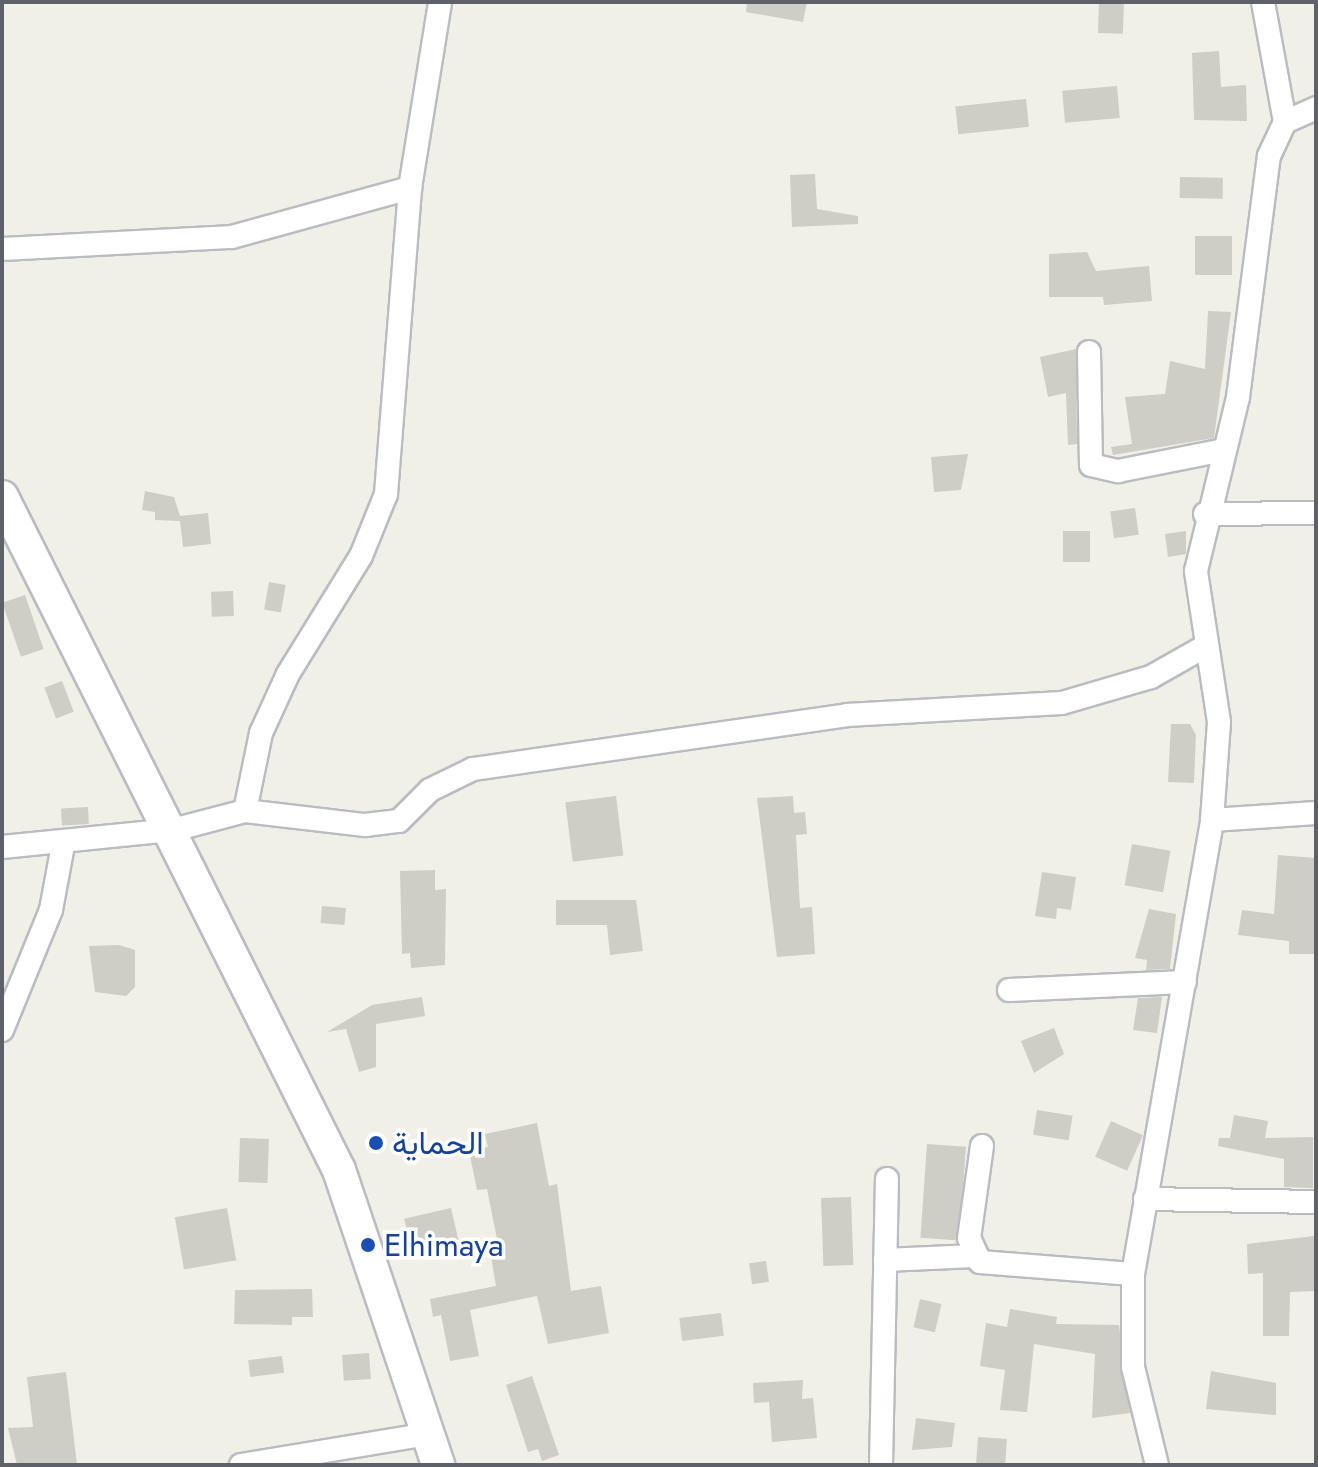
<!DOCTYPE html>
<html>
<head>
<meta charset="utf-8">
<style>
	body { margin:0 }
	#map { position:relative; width:1318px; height:1467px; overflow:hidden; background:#f1f0e7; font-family:Jost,Vazirmatn,sans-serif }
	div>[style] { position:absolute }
	.building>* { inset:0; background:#cecdc6; transform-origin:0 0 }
	.roads { filter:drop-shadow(2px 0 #b9bcc1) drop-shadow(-2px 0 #b9bcc1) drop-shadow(0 2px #b9bcc1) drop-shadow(0 -2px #b9bcc1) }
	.street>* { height:22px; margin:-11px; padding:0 11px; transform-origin:11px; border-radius:11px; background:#fff }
	.secondary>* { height:32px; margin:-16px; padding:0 16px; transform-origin:16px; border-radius:16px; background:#fff }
	.dots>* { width:22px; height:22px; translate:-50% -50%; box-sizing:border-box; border:4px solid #fff; border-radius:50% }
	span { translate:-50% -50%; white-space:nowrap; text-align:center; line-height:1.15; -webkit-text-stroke:7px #fff; paint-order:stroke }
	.transit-label { font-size:32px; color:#164399 }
	.left { translate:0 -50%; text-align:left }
	.frame { position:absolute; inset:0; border:4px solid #5e6268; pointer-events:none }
</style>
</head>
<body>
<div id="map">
	<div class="building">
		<i style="clip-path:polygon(747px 2px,807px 2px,803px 22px,746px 12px)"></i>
		<i style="left:1099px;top:2px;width:25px;height:31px;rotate:2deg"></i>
		<i style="clip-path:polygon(1219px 51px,1221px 87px,1246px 85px,1247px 121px,1194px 120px,1192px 53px)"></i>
		<i style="left:1117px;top:86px;width:32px;height:55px;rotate:85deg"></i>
		<i style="left:1026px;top:99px;width:28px;height:71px;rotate:84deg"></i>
		<i style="clip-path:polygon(815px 174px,817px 209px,858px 216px,858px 224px,792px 227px,790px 175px)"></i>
		<i style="left:1180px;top:177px;width:43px;height:21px;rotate:1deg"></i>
		<i style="left:1195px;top:236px;width:37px;height:39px"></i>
		<i style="clip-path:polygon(1087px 252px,1096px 271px,1149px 266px,1152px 301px,1104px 305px,1103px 297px,1049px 297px,1049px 254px)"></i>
		<i style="clip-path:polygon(1208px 311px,1231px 312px,1214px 438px,1113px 455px,1111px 447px,1132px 444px,1125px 397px,1165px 394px,1170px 361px,1205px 369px)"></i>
		<i style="clip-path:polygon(1076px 349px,1077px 444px,1068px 445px,1066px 393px,1048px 397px,1040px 357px)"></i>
		<i style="clip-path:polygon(968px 454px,961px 490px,934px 492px,931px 457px)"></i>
		<i style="clip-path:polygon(145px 491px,174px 497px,180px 516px,208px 513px,211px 544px,183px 547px,180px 521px,155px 520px,155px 512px,142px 510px)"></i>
		<i style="left:1135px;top:508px;width:27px;height:25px;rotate:82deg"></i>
		<i style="left:1063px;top:531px;width:27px;height:31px"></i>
		<i style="clip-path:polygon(1186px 531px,1186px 554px,1168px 557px,1165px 534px)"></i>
		<i style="left:269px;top:582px;width:17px;height:28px;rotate:10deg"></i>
		<i style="left:233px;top:591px;width:25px;height:22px;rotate:88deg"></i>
		<i style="left:25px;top:595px;width:57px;height:24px;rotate:71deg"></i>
		<i style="left:62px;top:681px;width:33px;height:19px;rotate:69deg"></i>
		<i style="clip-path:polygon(1171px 724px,1190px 724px,1196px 735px,1194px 783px,1168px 782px)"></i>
		<i style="left:616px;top:796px;width:60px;height:51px;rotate:83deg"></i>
		<i style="clip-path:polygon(793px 796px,794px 813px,805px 812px,807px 834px,796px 835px,800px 908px,812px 907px,815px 954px,777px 957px,757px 798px)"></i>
		<i style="left:88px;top:807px;width:17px;height:27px;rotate:87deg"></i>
		<i style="left:1132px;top:844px;width:39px;height:42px;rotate:10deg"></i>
		<i style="clip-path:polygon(1278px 855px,1316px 858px,1316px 954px,1289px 954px,1289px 941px,1238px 935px,1242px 910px,1274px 914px)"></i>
		<i style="clip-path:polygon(435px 870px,435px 890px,446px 889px,445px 965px,411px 968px,410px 953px,402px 954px,400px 871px)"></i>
		<i style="clip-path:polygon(1042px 872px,1076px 877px,1071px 910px,1057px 908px,1056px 919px,1035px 916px)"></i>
		<i style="clip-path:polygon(556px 900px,636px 900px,643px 951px,610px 955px,607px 925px,556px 925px)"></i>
		<i style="left:322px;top:906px;width:24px;height:17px;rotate:5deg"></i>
		<i style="clip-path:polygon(1149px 909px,1176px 914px,1170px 969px,1146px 970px,1147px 960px,1135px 958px)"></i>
		<i style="clip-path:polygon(119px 945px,135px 950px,135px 987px,126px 996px,95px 992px,89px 946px)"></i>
		<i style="clip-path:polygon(422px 997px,425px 1016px,376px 1024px,376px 1067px,359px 1072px,346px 1029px,327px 1032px,372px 1005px)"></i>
		<i style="clip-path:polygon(1162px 997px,1157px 1033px,1133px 1030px,1138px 998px)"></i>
		<i style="clip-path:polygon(1054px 1028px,1064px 1054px,1034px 1073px,1021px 1041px)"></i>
		<i style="left:1037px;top:1110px;width:36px;height:25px;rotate:9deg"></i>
		<i style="clip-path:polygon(1234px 1115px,1268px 1121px,1265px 1138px,1313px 1137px,1313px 1188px,1284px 1187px,1284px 1159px,1218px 1146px,1219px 1138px,1230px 1138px)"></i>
		<i style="left:1111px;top:1121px;width:35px;height:39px;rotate:24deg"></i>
		<i style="clip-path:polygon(537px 1123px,549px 1186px,557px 1184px,571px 1291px,601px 1286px,609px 1333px,548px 1344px,537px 1296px,470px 1310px,479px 1356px,450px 1361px,441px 1315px,433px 1317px,430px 1299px,496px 1286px,491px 1256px,500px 1254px,487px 1189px,477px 1190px,469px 1151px,488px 1147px,485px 1134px)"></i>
		<i style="left:240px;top:1138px;width:29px;height:44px;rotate:2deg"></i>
		<i style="left:927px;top:1144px;width:39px;height:94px;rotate:4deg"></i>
		<i style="left:851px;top:1197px;width:68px;height:30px;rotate:88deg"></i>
		<i style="left:227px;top:1208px;width:53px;height:53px;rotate:80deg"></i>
		<i style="left:451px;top:1208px;width:36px;height:48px;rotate:77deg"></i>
		<i style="clip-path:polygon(1314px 1236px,1316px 1291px,1290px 1292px,1289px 1336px,1263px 1336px,1263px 1273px,1248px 1274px,1247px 1244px)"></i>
		<i style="left:766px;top:1261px;width:21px;height:17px;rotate:82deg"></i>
		<i style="clip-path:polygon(312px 1289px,313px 1317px,292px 1317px,292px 1325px,234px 1324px,235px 1290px)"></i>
		<i style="left:920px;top:1299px;width:22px;height:29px;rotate:13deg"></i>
		<i style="clip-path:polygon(1010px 1309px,1057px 1317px,1056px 1324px,1119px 1325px,1130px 1413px,1092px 1418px,1095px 1354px,1034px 1344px,1027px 1412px,1000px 1410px,1005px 1370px,980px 1366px,986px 1323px,1007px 1327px)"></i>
		<i style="left:721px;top:1313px;width:23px;height:42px;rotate:83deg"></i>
		<i style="left:369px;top:1353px;width:26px;height:27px;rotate:86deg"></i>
		<i style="left:282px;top:1356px;width:17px;height:34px;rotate:83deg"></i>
		<i style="clip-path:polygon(1211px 1371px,1276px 1383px,1276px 1415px,1206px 1409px)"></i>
		<i style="clip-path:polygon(66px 1372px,77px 1465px,17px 1465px,8px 1428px,33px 1427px,27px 1377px)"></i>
		<i style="clip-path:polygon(532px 1376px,559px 1455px,542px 1461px,538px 1449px,528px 1452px,506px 1385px)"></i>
		<i style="clip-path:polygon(803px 1380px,802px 1399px,813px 1398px,817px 1438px,772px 1442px,769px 1402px,754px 1403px,753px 1383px)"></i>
		<i style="clip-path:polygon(916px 1418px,955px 1423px,952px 1447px,912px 1450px)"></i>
		<i style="left:978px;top:1437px;width:29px;height:28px;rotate:4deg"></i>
	</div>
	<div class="roads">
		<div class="street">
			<i style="left:1285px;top:122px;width:34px;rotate:-24deg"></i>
			<i style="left:2px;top:249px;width:230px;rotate:-3deg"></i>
			<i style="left:232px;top:237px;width:185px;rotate:-15.4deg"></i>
			<i style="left:1089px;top:352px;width:113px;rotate:89deg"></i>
			<i style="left:1091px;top:465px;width:28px;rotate:13deg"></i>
			<i style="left:1118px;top:471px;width:108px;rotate:-11.2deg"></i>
			<i style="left:1205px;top:514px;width:111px;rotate:-0.5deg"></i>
			<i style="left:245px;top:811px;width:121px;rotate:6.7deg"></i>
			<i style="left:365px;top:825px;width:34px;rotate:-7deg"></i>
			<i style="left:399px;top:821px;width:44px;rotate:-45deg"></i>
			<i style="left:430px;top:790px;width:48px;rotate:-26deg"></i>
			<i style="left:473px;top:769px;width:378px;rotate:-8.2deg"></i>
			<i style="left:847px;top:715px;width:215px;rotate:-3.2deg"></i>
			<i style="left:1062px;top:703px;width:93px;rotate:-16.3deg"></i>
			<i style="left:1151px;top:677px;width:61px;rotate:-29.5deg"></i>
			<i style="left:1212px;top:820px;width:104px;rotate:-3.9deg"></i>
			<i style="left:2px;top:847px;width:172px;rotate:-5.7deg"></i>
			<i style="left:173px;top:830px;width:74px;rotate:-14.8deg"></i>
			<i style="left:245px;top:811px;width:80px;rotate:-78.4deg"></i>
			<i style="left:261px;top:733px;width:65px;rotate:-65.4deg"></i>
			<i style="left:288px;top:674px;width:139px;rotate:-58.3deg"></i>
			<i style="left:361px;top:556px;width:67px;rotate:-68deg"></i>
			<i style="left:386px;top:494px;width:307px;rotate:-85.5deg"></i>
			<i style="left:410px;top:188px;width:188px;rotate:-80.8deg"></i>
			<i style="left:1009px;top:990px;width:176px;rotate:-2.6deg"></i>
			<i style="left:2px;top:1030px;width:130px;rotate:-67.8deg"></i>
			<i style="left:51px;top:910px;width:66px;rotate:-79.5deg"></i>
			<i style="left:982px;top:1146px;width:93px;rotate:98deg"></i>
			<i style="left:969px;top:1238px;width:26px;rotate:65deg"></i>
			<i style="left:980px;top:1262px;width:153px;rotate:4.5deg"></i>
			<i style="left:1145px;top:1199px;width:171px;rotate:1deg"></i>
			<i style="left:885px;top:1260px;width:90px;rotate:-2.5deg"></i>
			<i style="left:241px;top:1465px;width:191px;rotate:-9.4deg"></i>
			<i style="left:881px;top:1465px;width:286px;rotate:-88.8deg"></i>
			<i style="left:1157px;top:1465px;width:101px;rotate:-103.8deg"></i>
			<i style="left:1133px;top:1367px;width:93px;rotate:-90deg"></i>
			<i style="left:1133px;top:1274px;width:461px;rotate:-80.1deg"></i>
			<i style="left:1212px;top:820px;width:98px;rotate:-85.9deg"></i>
			<i style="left:1219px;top:722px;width:153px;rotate:-98.7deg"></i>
			<i style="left:1196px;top:571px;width:179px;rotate:-76.4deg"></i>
			<i style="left:1238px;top:397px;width:243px;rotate:-82.7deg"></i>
			<i style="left:1269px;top:156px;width:38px;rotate:-65deg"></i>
			<i style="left:1285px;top:122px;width:122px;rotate:-100.4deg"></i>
		</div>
		<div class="secondary">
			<i style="left:2px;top:497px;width:753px;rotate:63.4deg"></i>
			<i style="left:339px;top:1170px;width:311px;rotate:71.4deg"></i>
		</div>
	</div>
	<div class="dots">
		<i style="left:376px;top:1143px;background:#1a4fb4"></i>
		<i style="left:368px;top:1245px;background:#1a4fb4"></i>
	</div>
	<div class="transit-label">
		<span class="left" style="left:392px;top:1143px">الحماية</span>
		<span class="left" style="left:384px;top:1245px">Elhimaya</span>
	</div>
	<div class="frame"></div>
</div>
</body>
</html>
